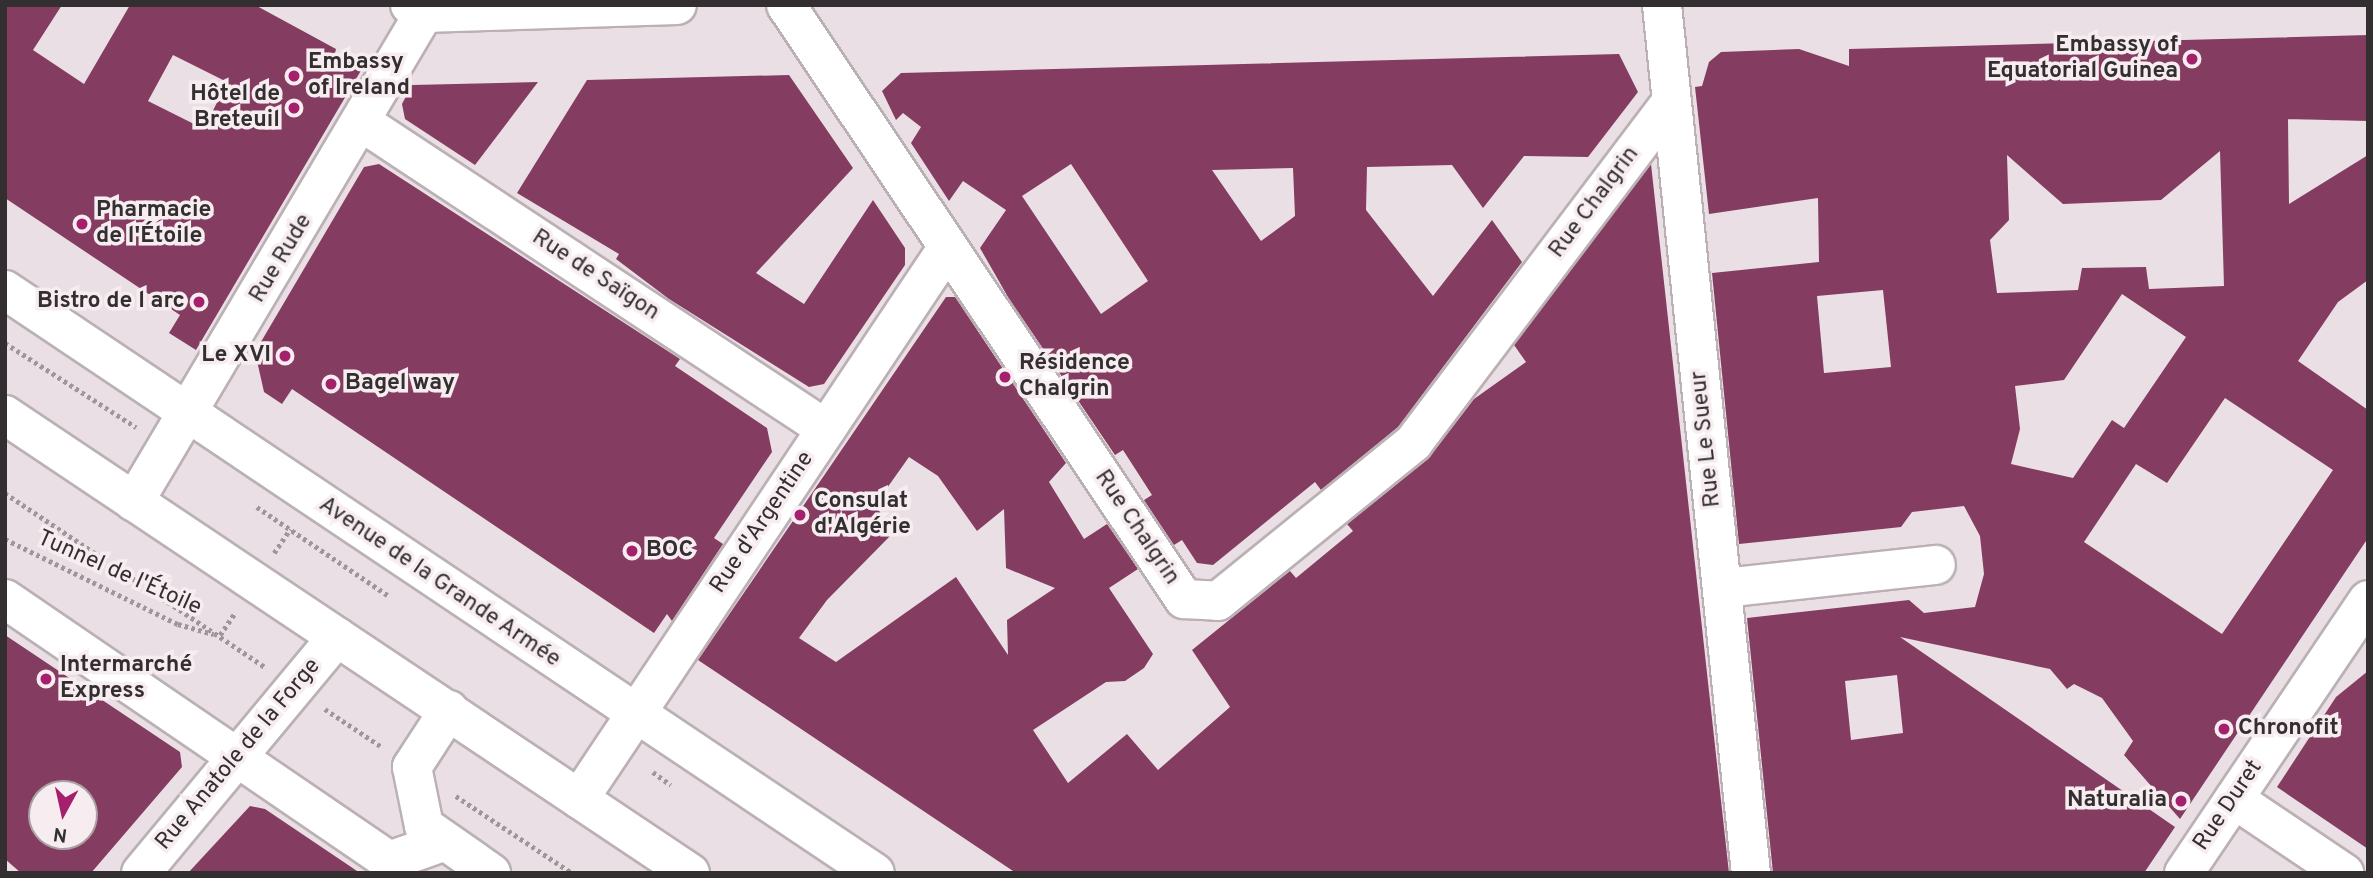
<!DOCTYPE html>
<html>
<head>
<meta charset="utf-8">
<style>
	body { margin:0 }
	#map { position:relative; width:2373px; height:878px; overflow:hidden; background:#eadfe4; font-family:Overpass,sans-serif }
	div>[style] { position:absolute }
	.building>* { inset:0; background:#843d61 }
	.path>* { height:4.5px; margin-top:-2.25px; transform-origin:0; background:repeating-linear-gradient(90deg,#9e969a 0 3.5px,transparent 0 7px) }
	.roads { filter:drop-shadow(2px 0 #bbb1b5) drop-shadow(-2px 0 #bbb1b5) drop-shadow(0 2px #bbb1b5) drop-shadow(0 -2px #bbb1b5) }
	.minor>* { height:38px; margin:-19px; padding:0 19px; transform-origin:19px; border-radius:19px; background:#fff }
	.major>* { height:38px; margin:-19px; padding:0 19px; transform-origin:19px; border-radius:19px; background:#fff }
	.dots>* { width:19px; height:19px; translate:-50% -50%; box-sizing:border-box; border:4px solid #f7edf1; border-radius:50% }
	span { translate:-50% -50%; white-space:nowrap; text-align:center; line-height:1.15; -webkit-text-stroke:7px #f7edf1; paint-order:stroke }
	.poi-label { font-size:23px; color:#332f31; font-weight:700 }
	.right { translate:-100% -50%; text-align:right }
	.left { translate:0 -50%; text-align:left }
	.street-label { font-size:23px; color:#332f31 }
	.frame { position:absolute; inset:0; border:7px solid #332f31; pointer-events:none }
	.north { position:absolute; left:28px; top:780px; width:70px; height:70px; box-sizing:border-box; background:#f7edf1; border:2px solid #a9a1a4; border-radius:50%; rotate:188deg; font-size:19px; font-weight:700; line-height:28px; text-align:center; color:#332f31 }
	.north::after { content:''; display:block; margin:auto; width:24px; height:32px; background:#a4206d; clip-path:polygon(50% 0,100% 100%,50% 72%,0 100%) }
</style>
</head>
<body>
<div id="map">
	<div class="building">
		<i style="clip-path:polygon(evenodd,5px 5px,62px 5px,33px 50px,84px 84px,130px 5px,255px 5px,336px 49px,334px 58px,366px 62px,196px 350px,169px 333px,180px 315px,5px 198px,5px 5px,173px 55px,227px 82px,204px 129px,148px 101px,173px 55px)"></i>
		<i style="clip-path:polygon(evenodd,2368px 35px,2368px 121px,2288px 119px,2289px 204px,2368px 155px,2368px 280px,2338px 302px,2298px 361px,2368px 410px,2368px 538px,2180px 819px,2124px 755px,2133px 741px,2102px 698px,2074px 684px,2067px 689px,2050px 669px,1900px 637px,2175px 827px,2144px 873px,1773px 873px,1747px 618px,1909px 600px,1924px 613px,1975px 607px,1984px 574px,1980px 536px,1964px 506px,1912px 512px,1901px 527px,1739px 544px,1712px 273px,1819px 262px,1818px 198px,1709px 214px,1695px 87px,1702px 86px,1709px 62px,1721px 52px,1799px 49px,1849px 66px,1849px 49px,2368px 35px,2220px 151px,2224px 286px,2149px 289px,2146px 267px,2082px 268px,2078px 290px,1997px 293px,1990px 240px,2009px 220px,2007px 155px,2063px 204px,2161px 200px,2220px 151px,2368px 35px,1883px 290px,1891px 367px,1824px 373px,1817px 296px,1883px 290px,2368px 35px,2122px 294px,2186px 337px,2124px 428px,2112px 420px,2073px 478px,2011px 464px,2020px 429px,2015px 386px,2064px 380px,2122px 294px,2368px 35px,2225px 398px,2333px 470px,2222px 634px,2084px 542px,2136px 464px,2167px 483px,2225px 398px,2368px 35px,1897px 675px,1903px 733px,1851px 740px,1845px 681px,1897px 675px)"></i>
		<i style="clip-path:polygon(evenodd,1619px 54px,1638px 92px,1588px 157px,1524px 156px,1483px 208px,1452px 165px,1367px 167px,1366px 210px,1433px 296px,1492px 220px,1522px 262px,1398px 427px,1321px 490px,1315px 482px,1213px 565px,1197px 563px,1182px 540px,1174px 545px,1144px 500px,1152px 495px,1123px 450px,1115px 455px,1008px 297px,980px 248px,1006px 210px,963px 181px,949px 201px,911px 143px,921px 127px,903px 113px,896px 120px,882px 91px,901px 73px,1619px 54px,1071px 164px,1148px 281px,1101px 314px,1022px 196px,1071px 164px,1619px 54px,1293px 168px,1295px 216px,1261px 241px,1212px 170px,1293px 168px)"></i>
		<i style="clip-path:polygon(789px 75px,853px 168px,756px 273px,804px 304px,873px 200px,905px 248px,905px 265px,824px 384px,809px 387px,669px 299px,616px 259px,619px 254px,517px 193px,587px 80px)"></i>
		<i style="clip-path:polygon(538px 82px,475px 165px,405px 119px,402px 104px,412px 85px)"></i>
		<i style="clip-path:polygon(379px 164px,680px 359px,675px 366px,767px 428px,772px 452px,714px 538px,723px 544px,672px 621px,667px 614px,654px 633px,292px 389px,282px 404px,264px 392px,255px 352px,364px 167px)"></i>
		<i style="clip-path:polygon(evenodd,1651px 164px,1729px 873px,1016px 873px,698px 660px,946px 297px,955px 297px,1066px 463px,1049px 482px,1084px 539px,1107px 524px,1138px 569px,1109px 588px,1153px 654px,1144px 668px,1125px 681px,1106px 682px,1033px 730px,1068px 783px,1127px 734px,1158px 770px,1230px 707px,1192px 650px,1290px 571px,1296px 578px,1353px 531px,1347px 524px,1428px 459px,1474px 399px,1526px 362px,1514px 345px,1651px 164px,909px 457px,938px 476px,977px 531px,1004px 509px,1006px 568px,1055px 588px,1007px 620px,1008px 655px,956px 577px,836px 662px,799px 638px,827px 600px,894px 532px,875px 505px,909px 457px)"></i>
		<i style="clip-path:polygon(evenodd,5px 635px,180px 752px,182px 767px,91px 873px,21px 873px,5px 859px,5px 635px,42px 794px,84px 794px,84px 836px,42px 836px,42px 794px)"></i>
		<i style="clip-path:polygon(2368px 671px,2368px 849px,2277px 787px,2336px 697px)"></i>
		<i style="clip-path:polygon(250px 806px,265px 809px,360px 873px,188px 873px)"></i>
	</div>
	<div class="path">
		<i style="left:5px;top:343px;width:156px;rotate:32.7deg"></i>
		<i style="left:5px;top:493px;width:314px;rotate:33.8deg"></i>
		<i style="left:257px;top:507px;width:159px;rotate:34deg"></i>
		<i style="left:5px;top:539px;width:193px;rotate:26.2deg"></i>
		<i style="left:178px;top:624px;width:37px;rotate:16deg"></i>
		<i style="left:274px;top:553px;width:29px;rotate:-56deg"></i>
		<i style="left:220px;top:635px;width:27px;rotate:-56deg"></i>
		<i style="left:325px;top:709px;width:69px;rotate:33.7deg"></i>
		<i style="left:653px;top:772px;width:22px;rotate:36deg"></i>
		<i style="left:456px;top:796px;width:139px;rotate:33.6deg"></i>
	</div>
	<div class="roads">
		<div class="minor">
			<i style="left:410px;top:5px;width:16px;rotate:30deg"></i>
			<i style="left:424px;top:13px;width:253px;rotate:-1.8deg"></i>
			<i style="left:786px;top:5px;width:715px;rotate:56.18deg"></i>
			<i style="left:1184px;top:599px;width:34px;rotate:3deg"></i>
			<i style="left:1218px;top:601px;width:252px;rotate:-39deg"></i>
			<i style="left:1414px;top:442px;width:425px;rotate:-52.9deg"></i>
			<i style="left:1662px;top:5px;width:873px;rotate:84.15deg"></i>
			<i style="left:363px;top:123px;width:555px;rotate:33.46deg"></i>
			<i style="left:5px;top:290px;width:1047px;rotate:33.83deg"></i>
			<i style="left:134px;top:502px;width:569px;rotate:-59.33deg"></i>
			<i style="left:1723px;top:588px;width:214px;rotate:-6.2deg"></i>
			<i style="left:5px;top:599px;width:465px;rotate:34.3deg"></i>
			<i style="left:389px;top:861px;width:57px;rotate:-19.4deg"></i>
			<i style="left:449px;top:710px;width:68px;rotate:123deg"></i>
			<i style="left:412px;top:767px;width:60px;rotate:78.5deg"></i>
			<i style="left:424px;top:826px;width:82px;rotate:35deg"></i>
			<i style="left:579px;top:799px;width:664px;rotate:-56.24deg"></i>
			<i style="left:2234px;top:799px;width:133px;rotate:33.9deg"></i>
			<i style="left:141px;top:873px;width:307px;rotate:-50.3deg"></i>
			<i style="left:2184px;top:873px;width:329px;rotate:-56deg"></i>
		</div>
		<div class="major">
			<i style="left:5px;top:415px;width:824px;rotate:33.77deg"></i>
		</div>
	</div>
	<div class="dots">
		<i style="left:2192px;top:59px;background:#a4206d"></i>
		<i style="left:294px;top:76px;background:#a4206d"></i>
		<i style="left:294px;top:108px;background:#a4206d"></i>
		<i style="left:82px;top:224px;background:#a4206d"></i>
		<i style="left:199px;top:302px;background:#a4206d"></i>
		<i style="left:285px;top:356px;background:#a4206d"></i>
		<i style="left:1005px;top:377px;background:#a4206d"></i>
		<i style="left:331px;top:384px;background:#a4206d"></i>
		<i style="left:800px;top:515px;background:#a4206d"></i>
		<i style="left:632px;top:551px;background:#a4206d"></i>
		<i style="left:46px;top:679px;background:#a4206d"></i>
		<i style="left:2224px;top:729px;background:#a4206d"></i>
		<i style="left:2181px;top:801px;background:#a4206d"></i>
	</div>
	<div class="poi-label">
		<span class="right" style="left:2178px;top:59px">Embassy of<br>Equatorial Guinea</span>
		<span class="left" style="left:308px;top:76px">Embassy<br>of Ireland</span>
		<span class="right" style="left:280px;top:108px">Hôtel de<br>Breteuil</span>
		<span class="left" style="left:96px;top:224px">Pharmacie<br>de l'Étoile</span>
		<span class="right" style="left:185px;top:302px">Bistro de l arc</span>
		<span class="right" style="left:271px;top:356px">Le XVI</span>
		<span class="left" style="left:1019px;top:377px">Résidence<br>Chalgrin</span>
		<span class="left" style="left:345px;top:384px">Bagel way</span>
		<span class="left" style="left:814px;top:515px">Consulat<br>d'Algérie</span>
		<span class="left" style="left:646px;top:551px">BOC</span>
		<span class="left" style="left:60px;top:679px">Intermarché<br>Express</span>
		<span class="left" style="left:2238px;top:729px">Chronofit</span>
		<span class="right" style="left:2167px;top:801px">Naturalia</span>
	</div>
	<div class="street-label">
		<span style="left:1595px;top:203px;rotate:-53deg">Rue Chalgrin</span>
		<span style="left:282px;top:259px;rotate:-59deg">Rue Rude</span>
		<span style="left:595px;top:276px;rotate:33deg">Rue de Saïgon</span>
		<span style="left:1707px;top:439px;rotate:-96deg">Rue Le Sueur</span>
		<span style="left:763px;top:523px;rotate:-56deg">Rue d'Argentine</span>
		<span style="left:1136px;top:528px;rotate:56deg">Rue Chalgrin</span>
		<span style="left:119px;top:574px;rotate:24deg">Tunnel de l'Étoile</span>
		<span style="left:439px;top:583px;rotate:34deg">Avenue de la Grande Armée</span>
		<span style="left:239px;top:755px;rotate:-50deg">Rue Anatole de la Forge</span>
		<span style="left:2229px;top:806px;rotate:-56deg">Rue Duret</span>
	</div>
	<div class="frame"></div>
	<div class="north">N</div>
</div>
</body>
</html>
